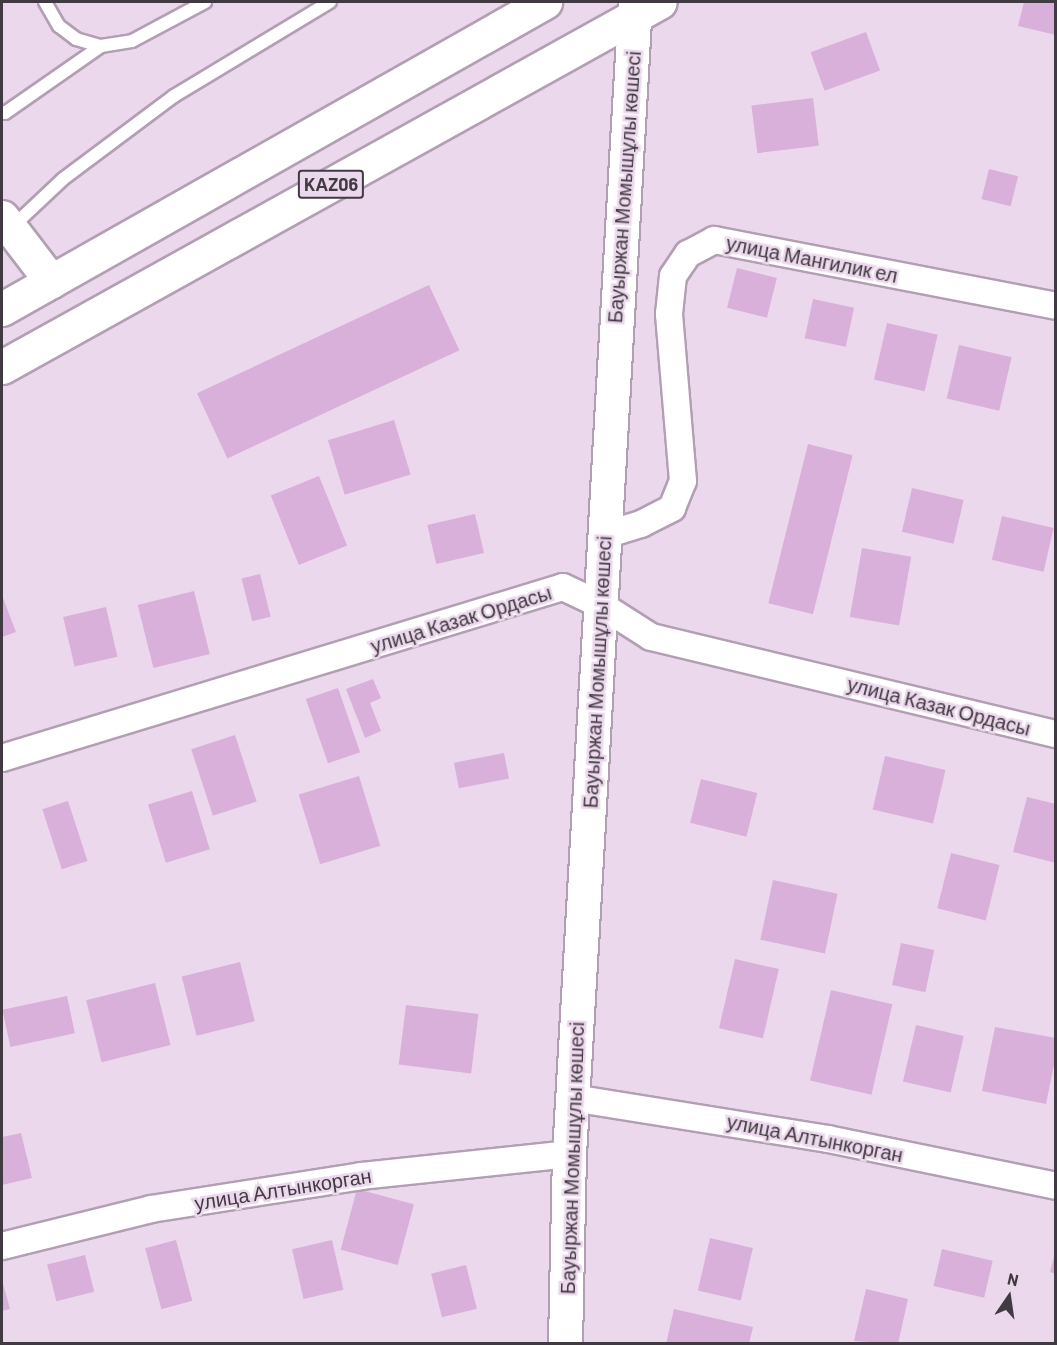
<!DOCTYPE html>
<html>
<head>
<meta charset="utf-8">
<style>
	body { margin:0 }
	#map { position:relative; width:1057px; height:1345px; overflow:hidden; background:#ecd8ec; font-family:Barlow,sans-serif }
	div>[style] { position:absolute }
	.building>* { inset:0; background:#d9b0da; transform-origin:0 0 }
	.roads { filter:drop-shadow(2px 0 #b39fb3) drop-shadow(-2px 0 #b39fb3) drop-shadow(0 2px #b39fb3) drop-shadow(0 -2px #b39fb3) }
	.lane>* { height:12px; margin:-6px; padding:0 6px; transform-origin:6px; border-radius:6px; background:#fff }
	.street>* { height:26px; margin:-13px; padding:0 13px; transform-origin:13px; border-radius:13px; background:#fff }
	.secondary>* { height:33px; margin:-16.5px; padding:0 16.5px; transform-origin:16.5px; border-radius:16.5px; background:#fff }
	.highway>* { height:33px; margin:-16.5px; padding:0 16.5px; transform-origin:16.5px; border-radius:16.5px; background:#fff }
	span { translate:-50% -50%; white-space:nowrap; text-align:center; line-height:1.15; -webkit-text-stroke:5px #ecd8ec; paint-order:stroke }
	.shield-label span { padding:2px 4px; background:#ecd8ec; border:2px solid; border-radius:4px; -webkit-text-stroke-width:0 }
	.shield-label { font-size:18px; color:#423a42; font-weight:700 }
	.street-label { font-size:20px; color:#423a42 }
	.frame { position:absolute; inset:0; border:3px solid #423a42; pointer-events:none }
	.north { position:absolute; left:979px; top:1267px; width:60px; height:60px; -webkit-text-stroke:4px #ecd8ec; paint-order:stroke; rotate:13deg; font-size:16px; font-weight:700; line-height:24px; text-align:center; color:#423a42 }
	.north::after { content:''; display:block; margin:auto; width:21px; height:27px; background:#423a42; clip-path:polygon(50% 0,100% 100%,50% 72%,0 100%) }
</style>
</head>
<body>
<div id="map">
	<div class="building">
		<i style="clip-path:polygon(1024px 2px,1056px 2px,1056px 35px,1018px 26px)"></i>
		<i style="left:866px;top:32px;width:41px;height:59px;rotate:70deg"></i>
		<i style="left:813px;top:98px;width:48px;height:62px;rotate:83deg"></i>
		<i style="left:989px;top:169px;width:30px;height:31px;rotate:14deg"></i>
		<i style="left:737px;top:268px;width:41px;height:41px;rotate:14deg"></i>
		<i style="left:429px;top:285px;width:72px;height:256px;rotate:65deg"></i>
		<i style="left:813px;top:299px;width:42px;height:40px;rotate:12deg"></i>
		<i style="left:887px;top:323px;width:52px;height:58px;rotate:13deg"></i>
		<i style="left:959px;top:345px;width:54px;height:55px;rotate:13deg"></i>
		<i style="left:394px;top:420px;width:57px;height:69px;rotate:73deg"></i>
		<i style="left:808px;top:444px;width:46px;height:164px;rotate:14deg"></i>
		<i style="left:319px;top:476px;width:75px;height:52px;rotate:68deg"></i>
		<i style="left:912px;top:488px;width:53px;height:45px;rotate:13deg"></i>
		<i style="left:475px;top:514px;width:40px;height:49px;rotate:77deg"></i>
		<i style="left:1002px;top:516px;width:53px;height:45px;rotate:13deg"></i>
		<i style="left:862px;top:548px;width:50px;height:70px;rotate:10deg"></i>
		<i style="left:260px;top:574px;width:44px;height:19px;rotate:76deg"></i>
		<i style="left:194px;top:591px;width:65px;height:58px;rotate:76deg"></i>
		<i style="clip-path:polygon(2px 595px,16px 632px,2px 637px)"></i>
		<i style="left:106px;top:607px;width:51px;height:44px;rotate:77deg"></i>
		<i style="clip-path:polygon(373px 679px,381px 698px,370px 703px,381px 731px,365px 738px,346px 689px)"></i>
		<i style="left:338px;top:688px;width:68px;height:34px;rotate:71deg"></i>
		<i style="left:235px;top:735px;width:70px;height:46px;rotate:72deg"></i>
		<i style="left:504px;top:753px;width:26px;height:51px;rotate:79deg"></i>
		<i style="left:885px;top:756px;width:62px;height:55px;rotate:13deg"></i>
		<i style="left:359px;top:776px;width:73px;height:63px;rotate:73deg"></i>
		<i style="left:701px;top:779px;width:58px;height:45px;rotate:14deg"></i>
		<i style="left:192px;top:791px;width:61px;height:46px;rotate:73deg"></i>
		<i style="clip-path:polygon(1027px 797px,1056px 804px,1056px 863px,1013px 852px)"></i>
		<i style="left:68px;top:801px;width:63px;height:27px;rotate:72deg"></i>
		<i style="left:951px;top:853px;width:50px;height:57px;rotate:14deg"></i>
		<i style="left:773px;top:880px;width:66px;height:61px;rotate:12deg"></i>
		<i style="left:901px;top:943px;width:34px;height:43px;rotate:12deg"></i>
		<i style="left:735px;top:959px;width:45px;height:71px;rotate:13deg"></i>
		<i style="left:240px;top:962px;width:61px;height:60px;rotate:76deg"></i>
		<i style="left:155px;top:983px;width:64px;height:71px;rotate:76deg"></i>
		<i style="left:831px;top:990px;width:63px;height:93px;rotate:13deg"></i>
		<i style="left:67px;top:996px;width:38px;height:66px;rotate:78deg"></i>
		<i style="left:406px;top:1005px;width:73px;height:60px;rotate:7deg"></i>
		<i style="left:916px;top:1025px;width:49px;height:58px;rotate:13deg"></i>
		<i style="clip-path:polygon(995px 1027px,1056px 1038px,1056px 1055px,1046px 1104px,982px 1091px)"></i>
		<i style="clip-path:polygon(21px 1133px,32px 1178px,2px 1185px,2px 1137px)"></i>
		<i style="left:357px;top:1189px;width:59px;height:63px;rotate:15deg"></i>
		<i style="left:710px;top:1238px;width:44px;height:54px;rotate:13deg"></i>
		<i style="left:176px;top:1240px;width:63px;height:32px;rotate:75deg"></i>
		<i style="left:332px;top:1240px;width:51px;height:41px;rotate:77deg"></i>
		<i style="left:942px;top:1249px;width:52px;height:38px;rotate:13deg"></i>
		<i style="clip-path:polygon(1055px 1252px,1056px 1252px,1056px 1274px,1050px 1272px)"></i>
		<i style="left:85px;top:1255px;width:38px;height:39px;rotate:76deg"></i>
		<i style="left:466px;top:1265px;width:45px;height:36px;rotate:76deg"></i>
		<i style="clip-path:polygon(2px 1280px,10px 1309px,2px 1311px)"></i>
		<i style="clip-path:polygon(866px 1289px,908px 1299px,898px 1344px,854px 1341px)"></i>
		<i style="clip-path:polygon(674px 1309px,753px 1327px,749px 1344px,666px 1344px)"></i>
	</div>
	<div class="roads">
		<div class="lane">
			<i style="left:45px;top:2px;width:28px;rotate:60deg"></i>
			<i style="left:59px;top:26px;width:21px;rotate:37deg"></i>
			<i style="left:76px;top:39px;width:26px;rotate:16deg"></i>
			<i style="left:101px;top:46px;width:31px;rotate:-9deg"></i>
			<i style="left:132px;top:41px;width:83px;rotate:-28.1deg"></i>
			<i style="left:2px;top:112px;width:3px;rotate:18deg"></i>
			<i style="left:5px;top:113px;width:117px;rotate:-34.9deg"></i>
			<i style="left:11px;top:228px;width:71px;rotate:-43.3deg"></i>
			<i style="left:63px;top:179px;width:139px;rotate:-36.8deg"></i>
			<i style="left:174px;top:96px;width:182px;rotate:-31.1deg"></i>
		</div>
		<div class="street">
			<i style="left:605px;top:535px;width:38px;rotate:-17deg"></i>
			<i style="left:641px;top:524px;width:35px;rotate:-27deg"></i>
			<i style="left:672px;top:508px;width:29px;rotate:-68deg"></i>
			<i style="left:683px;top:481px;width:168px;rotate:-94.8deg"></i>
			<i style="left:669px;top:314px;width:38px;rotate:-84deg"></i>
			<i style="left:673px;top:276px;width:27px;rotate:-56deg"></i>
			<i style="left:688px;top:254px;width:30px;rotate:-28deg"></i>
			<i style="left:714px;top:240px;width:348px;rotate:10.9deg"></i>
			<i style="left:2px;top:758px;width:586px;rotate:-16.95deg"></i>
			<i style="left:563px;top:587px;width:42px;rotate:25.3deg"></i>
			<i style="left:601px;top:605px;width:59px;rotate:32.6deg"></i>
			<i style="left:651px;top:637px;width:416px;rotate:13.5deg"></i>
			<i style="left:572px;top:1098px;width:259px;rotate:9.1deg"></i>
			<i style="left:828px;top:1139px;width:233px;rotate:11.6deg"></i>
			<i style="left:2px;top:1246px;width:154px;rotate:-13.9deg"></i>
			<i style="left:151px;top:1209px;width:213px;rotate:-8.9deg"></i>
			<i style="left:361px;top:1176px;width:209px;rotate:-6deg"></i>
		</div>
		<div class="secondary">
			<i style="left:2px;top:217px;width:81px;rotate:52.6deg"></i>
			<i style="left:565px;top:1344px;width:190px;rotate:-88.8deg"></i>
			<i style="left:569px;top:1154px;width:1154px;rotate:-86.72deg"></i>
		</div>
		<div class="highway">
			<i style="left:2px;top:309px;width:624px;rotate:-29.48deg"></i>
			<i style="left:2px;top:367px;width:752px;rotate:-29.02deg"></i>
		</div>
	</div>
	<div class="shield-label">
		<span style="left:331px;top:184px">KАZ06</span>
	</div>
	<div class="street-label">
		<span style="left:624px;top:187px;rotate:-86deg">Бауыржан Момышұлы көшесі</span>
		<span style="left:812px;top:259px;rotate:11deg">улица Мангилик ел</span>
		<span style="left:461px;top:619px;rotate:-17deg">улица Казак Ордасы</span>
		<span style="left:597px;top:672px;rotate:-87deg">Бауыржан Момышұлы көшесі</span>
		<span style="left:939px;top:706px;rotate:14deg">улица Казак Ордасы</span>
		<span style="left:815px;top:1138px;rotate:11deg">улица Алтынкорган</span>
		<span style="left:572px;top:1158px;rotate:-88deg">Бауыржан Момышұлы көшесі</span>
		<span style="left:283px;top:1189px;rotate:-9deg">улица Алтынкорган</span>
	</div>
	<div class="frame"></div>
	<div class="north">N</div>
</div>
</body>
</html>
